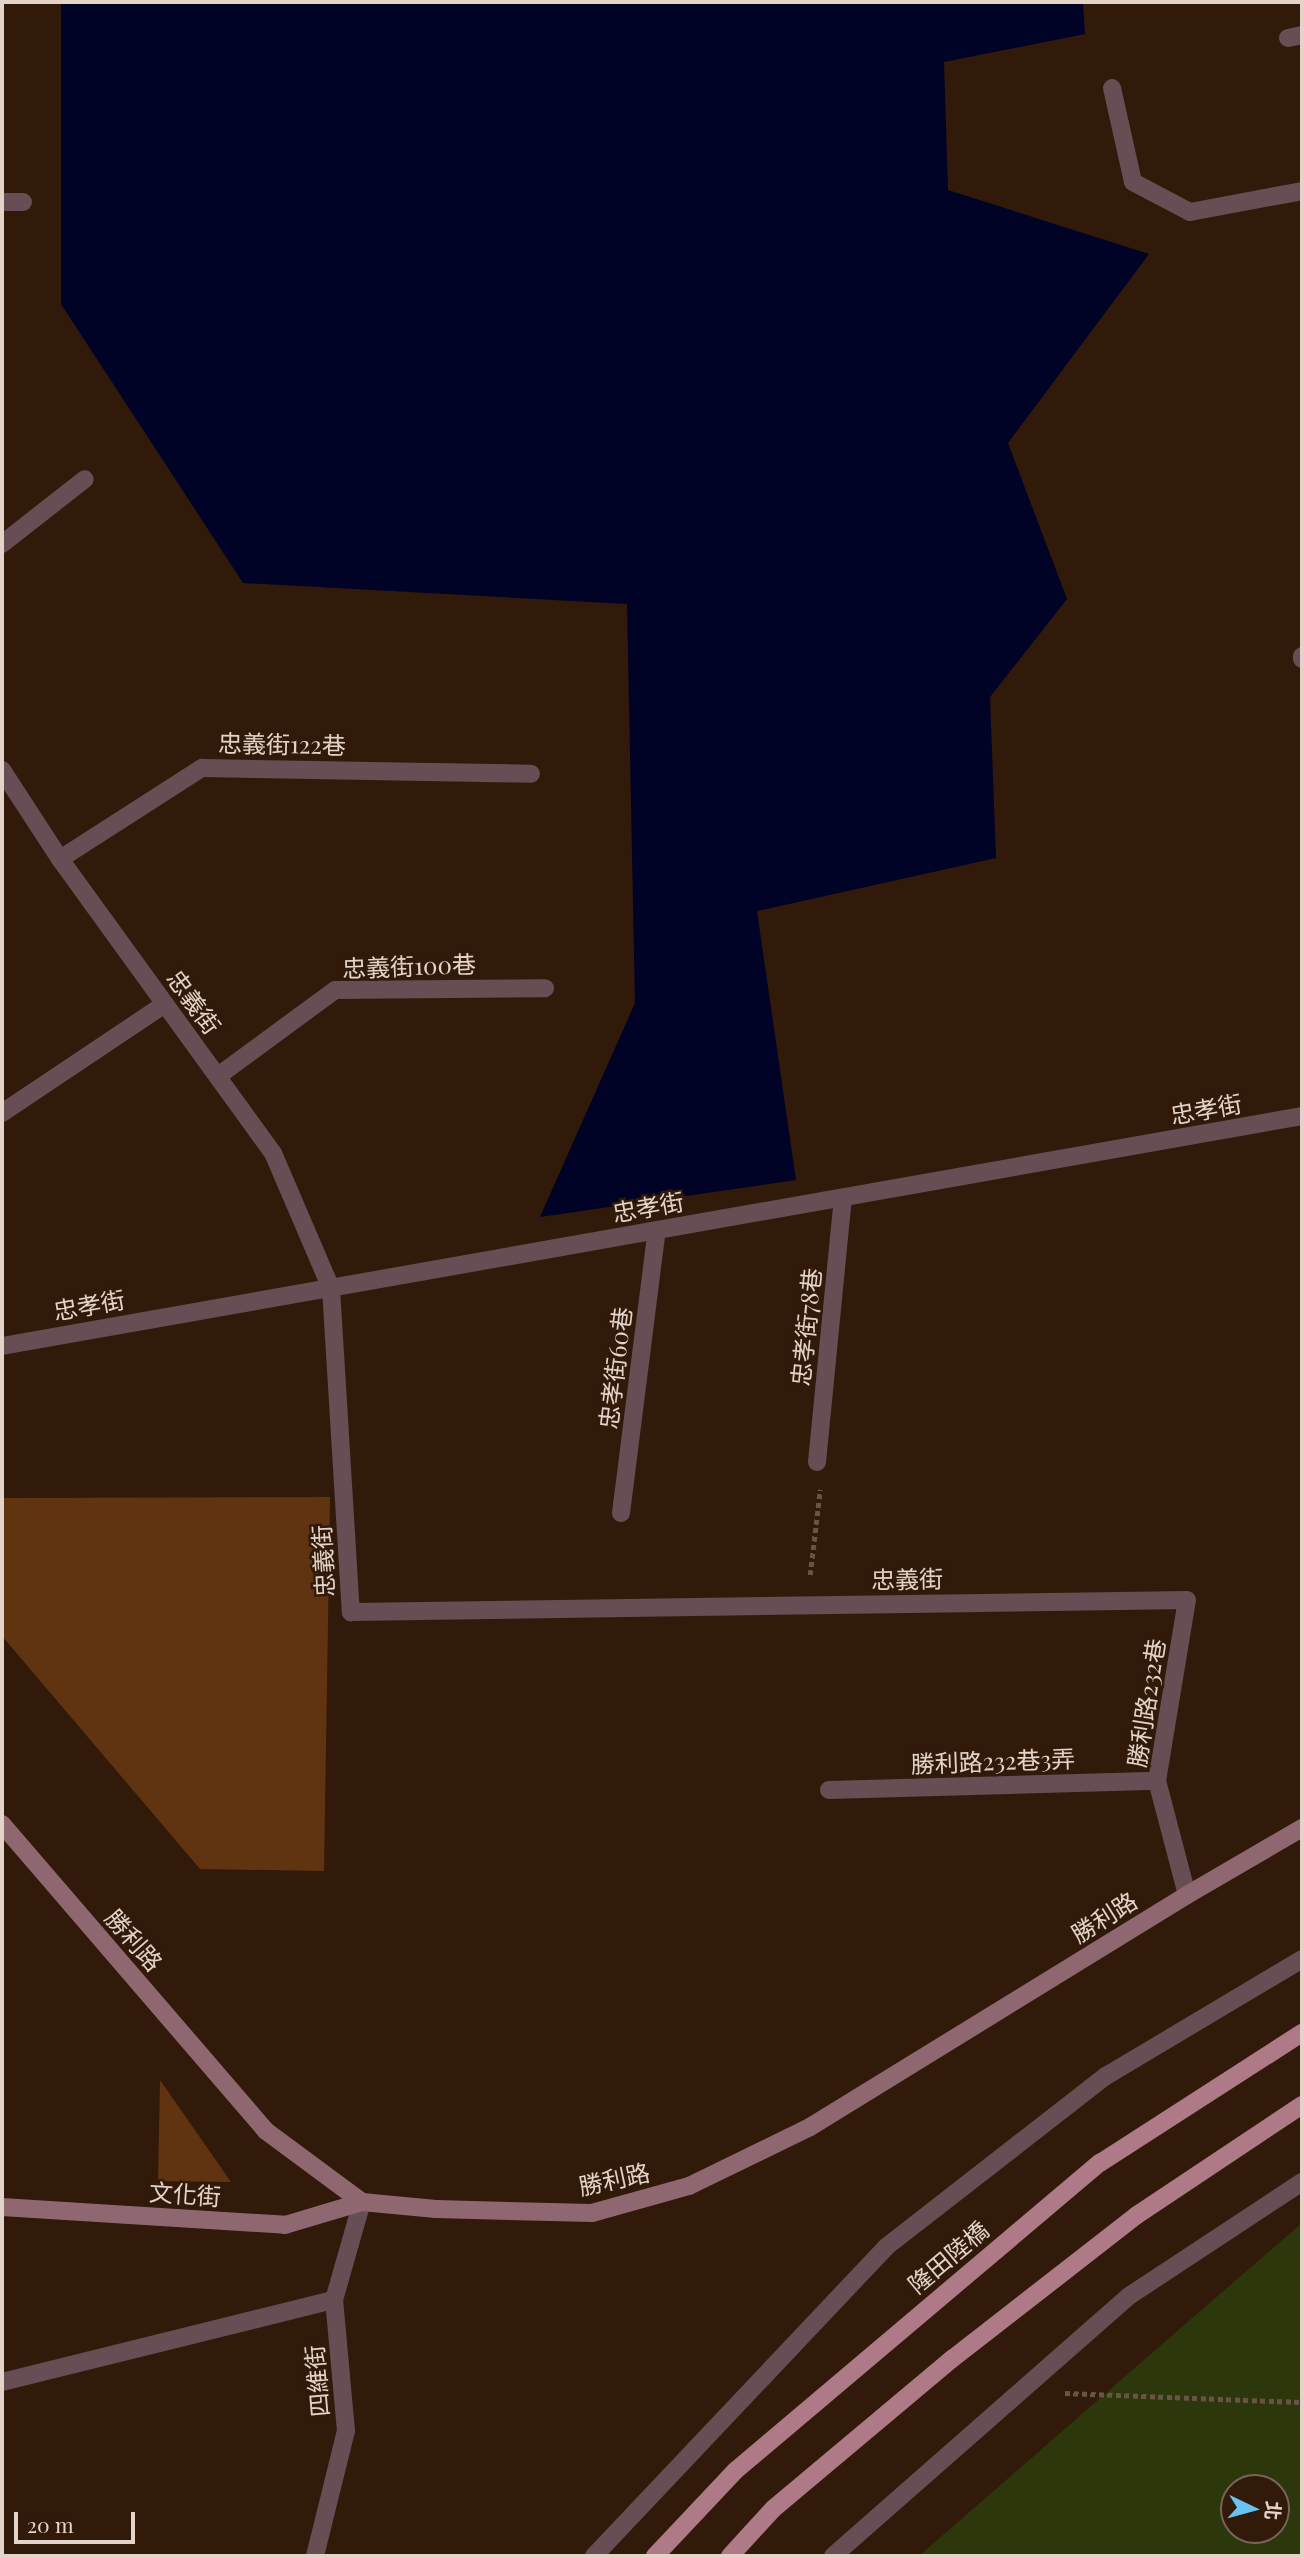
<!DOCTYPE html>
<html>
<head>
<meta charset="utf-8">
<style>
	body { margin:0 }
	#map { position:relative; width:1304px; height:2558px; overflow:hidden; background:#311a09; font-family:"Playfair Display","Noto Sans TC",serif }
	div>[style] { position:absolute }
	.green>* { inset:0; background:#2c370c }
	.water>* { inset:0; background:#000226 }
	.building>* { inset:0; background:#613411 }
	.path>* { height:4.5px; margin-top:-2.25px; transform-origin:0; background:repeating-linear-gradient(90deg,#695345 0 5px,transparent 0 8.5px) }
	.lane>* { height:18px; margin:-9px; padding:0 9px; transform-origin:9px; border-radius:9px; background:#674d54 }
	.street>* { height:18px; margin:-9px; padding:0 9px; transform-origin:9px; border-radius:9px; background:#674d54 }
	.secondary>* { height:18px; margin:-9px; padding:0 9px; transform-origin:9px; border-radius:9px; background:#8f6771 }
	.primary>* { height:18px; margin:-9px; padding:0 9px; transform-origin:9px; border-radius:9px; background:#ae7a87 }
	span { translate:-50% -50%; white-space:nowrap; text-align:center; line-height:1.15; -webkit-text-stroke:5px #311a09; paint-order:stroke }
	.street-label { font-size:24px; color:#e4d3c9 }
	.frame { position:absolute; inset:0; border:4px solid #e4d3c9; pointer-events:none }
	.north { position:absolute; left:1220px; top:2474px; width:70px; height:70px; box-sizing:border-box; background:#311a09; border:2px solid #796456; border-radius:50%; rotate:95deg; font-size:19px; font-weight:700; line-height:28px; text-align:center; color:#e4d3c9 }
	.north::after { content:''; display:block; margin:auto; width:24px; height:32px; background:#69c3f1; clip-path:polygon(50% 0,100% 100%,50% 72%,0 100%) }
	.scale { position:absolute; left:14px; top:2512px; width:121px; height:32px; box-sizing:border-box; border:4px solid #e4d3c9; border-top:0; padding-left:9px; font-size:21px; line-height:24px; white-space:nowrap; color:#e4d3c9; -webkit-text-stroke:5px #311a09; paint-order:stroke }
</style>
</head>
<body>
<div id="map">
	<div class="green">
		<i style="clip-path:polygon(evenodd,1302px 2223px,1302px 2556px,919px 2556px,1153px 2352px,1302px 2223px,1234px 2488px,1276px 2488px,1276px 2530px,1234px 2530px,1234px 2488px)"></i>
	</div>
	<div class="water">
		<i style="clip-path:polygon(61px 2px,1083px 2px,1085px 34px,944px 62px,948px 190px,1149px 254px,1008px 443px,1067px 599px,990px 697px,996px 858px,757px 911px,796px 1180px,540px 1217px,635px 1003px,627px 604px,243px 583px,61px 304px)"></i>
	</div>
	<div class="building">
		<i style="clip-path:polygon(330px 1497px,324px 1871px,200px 1869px,2px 1636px,2px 1498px)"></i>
		<i style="clip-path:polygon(160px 2080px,231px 2182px,158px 2181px)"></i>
	</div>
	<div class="path">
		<i style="left:810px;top:1575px;width:86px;rotate:-83.3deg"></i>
		<i style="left:1065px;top:2393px;width:237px;rotate:2.2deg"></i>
	</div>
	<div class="lane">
		<i style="left:1288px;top:38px;width:14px;rotate:-12deg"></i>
		<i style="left:1112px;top:88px;width:96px;rotate:77.4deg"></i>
		<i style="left:1133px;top:182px;width:64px;rotate:27.8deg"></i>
		<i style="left:1190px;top:212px;width:114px;rotate:-10.6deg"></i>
		<i style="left:2px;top:202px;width:21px"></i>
		<i style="left:2px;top:544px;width:105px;rotate:-38.1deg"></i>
		<i style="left:1302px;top:656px;width:3px;rotate:90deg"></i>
		<i style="left:60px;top:859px;width:169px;rotate:-32.7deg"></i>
		<i style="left:202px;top:768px;width:329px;rotate:1deg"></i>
		<i style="left:218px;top:1076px;width:145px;rotate:-36.3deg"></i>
		<i style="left:335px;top:990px;width:210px;rotate:-0.5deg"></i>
		<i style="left:2px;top:1113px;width:196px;rotate:-33.8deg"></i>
		<i style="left:817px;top:1462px;width:265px;rotate:-84.4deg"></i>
		<i style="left:621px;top:1513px;width:285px;rotate:-82.8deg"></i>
		<i style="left:829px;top:1790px;width:328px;rotate:-1.6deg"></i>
		<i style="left:1187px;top:1895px;width:118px;rotate:-104.7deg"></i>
		<i style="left:1157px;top:1781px;width:183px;rotate:-80.6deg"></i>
		<i style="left:2px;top:2382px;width:342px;rotate:-13.9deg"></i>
		<i style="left:315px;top:2556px;width:129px;rotate:-76.1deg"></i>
		<i style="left:346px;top:2431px;width:132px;rotate:-95.2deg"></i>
		<i style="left:334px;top:2300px;width:102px;rotate:-74.1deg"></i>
		<i style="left:594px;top:2556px;width:425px;rotate:-46.6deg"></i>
		<i style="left:886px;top:2247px;width:279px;rotate:-37.9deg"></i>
		<i style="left:1106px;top:2076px;width:228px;rotate:-30.8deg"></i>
		<i style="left:833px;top:2556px;width:394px;rotate:-41.3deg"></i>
		<i style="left:1129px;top:2296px;width:207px;rotate:-33.4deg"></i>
	</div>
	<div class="street">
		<i style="left:2px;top:770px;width:106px;rotate:56.9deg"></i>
		<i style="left:60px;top:859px;width:363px;rotate:54.1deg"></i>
		<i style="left:273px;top:1153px;width:147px;rotate:66.8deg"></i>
		<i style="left:331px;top:1288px;width:325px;rotate:86.5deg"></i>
		<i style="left:351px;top:1612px;width:836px;rotate:-0.82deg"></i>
		<i style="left:2px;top:1346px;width:1320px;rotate:-10.03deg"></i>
	</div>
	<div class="secondary">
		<i style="left:2px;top:1824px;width:405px;rotate:49.3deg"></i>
		<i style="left:266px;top:2131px;width:119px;rotate:36.5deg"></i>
		<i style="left:362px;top:2202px;width:74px;rotate:5.4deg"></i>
		<i style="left:436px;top:2209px;width:156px;rotate:1.5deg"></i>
		<i style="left:592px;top:2213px;width:101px;rotate:-15.6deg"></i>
		<i style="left:689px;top:2186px;width:135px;rotate:-26deg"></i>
		<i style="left:810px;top:2127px;width:443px;rotate:-31.6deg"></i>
		<i style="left:1187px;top:1895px;width:133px;rotate:-30.2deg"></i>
		<i style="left:2px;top:2207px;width:284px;rotate:3.6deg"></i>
		<i style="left:285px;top:2225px;width:80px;rotate:-16.6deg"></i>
	</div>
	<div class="primary">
		<i style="left:655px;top:2556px;width:117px;rotate:-46.7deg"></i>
		<i style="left:735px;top:2471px;width:478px;rotate:-40.2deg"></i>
		<i style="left:1100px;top:2163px;width:240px;rotate:-32.8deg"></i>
		<i style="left:730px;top:2556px;width:64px;rotate:-47.5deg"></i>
		<i style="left:773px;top:2509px;width:234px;rotate:-40deg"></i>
		<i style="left:952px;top:2359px;width:234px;rotate:-37.9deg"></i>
		<i style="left:1137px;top:2215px;width:198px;rotate:-33.7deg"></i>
	</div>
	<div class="street-label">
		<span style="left:282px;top:744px;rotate:1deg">忠義街122巷</span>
		<span style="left:409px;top:966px;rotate:-2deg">忠義街100巷</span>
		<span style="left:194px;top:1002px;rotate:54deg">忠義街</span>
		<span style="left:1206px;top:1109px;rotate:-10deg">忠孝街</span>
		<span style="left:648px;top:1207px;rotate:-10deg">忠孝街</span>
		<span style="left:89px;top:1305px;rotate:-10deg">忠孝街</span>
		<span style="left:806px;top:1327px;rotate:-84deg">忠孝街78巷</span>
		<span style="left:615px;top:1368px;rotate:-83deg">忠孝街60巷</span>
		<span style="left:323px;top:1561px;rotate:-93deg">忠義街</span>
		<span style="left:907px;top:1579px;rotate:-1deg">忠義街</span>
		<span style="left:1146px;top:1703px;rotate:-81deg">勝利路232巷</span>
		<span style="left:993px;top:1761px;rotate:-2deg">勝利路232巷3弄</span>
		<span style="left:1104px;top:1917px;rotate:-32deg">勝利路</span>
		<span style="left:134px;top:1940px;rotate:49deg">勝利路</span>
		<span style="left:614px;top:2179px;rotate:-12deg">勝利路</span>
		<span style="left:185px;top:2194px;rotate:4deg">文化街</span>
		<span style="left:948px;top:2257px;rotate:-40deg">隆田陸橋</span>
		<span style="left:317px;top:2381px;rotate:-95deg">四維街</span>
	</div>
	<div class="frame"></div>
	<div class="north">北</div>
	<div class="scale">20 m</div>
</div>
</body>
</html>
